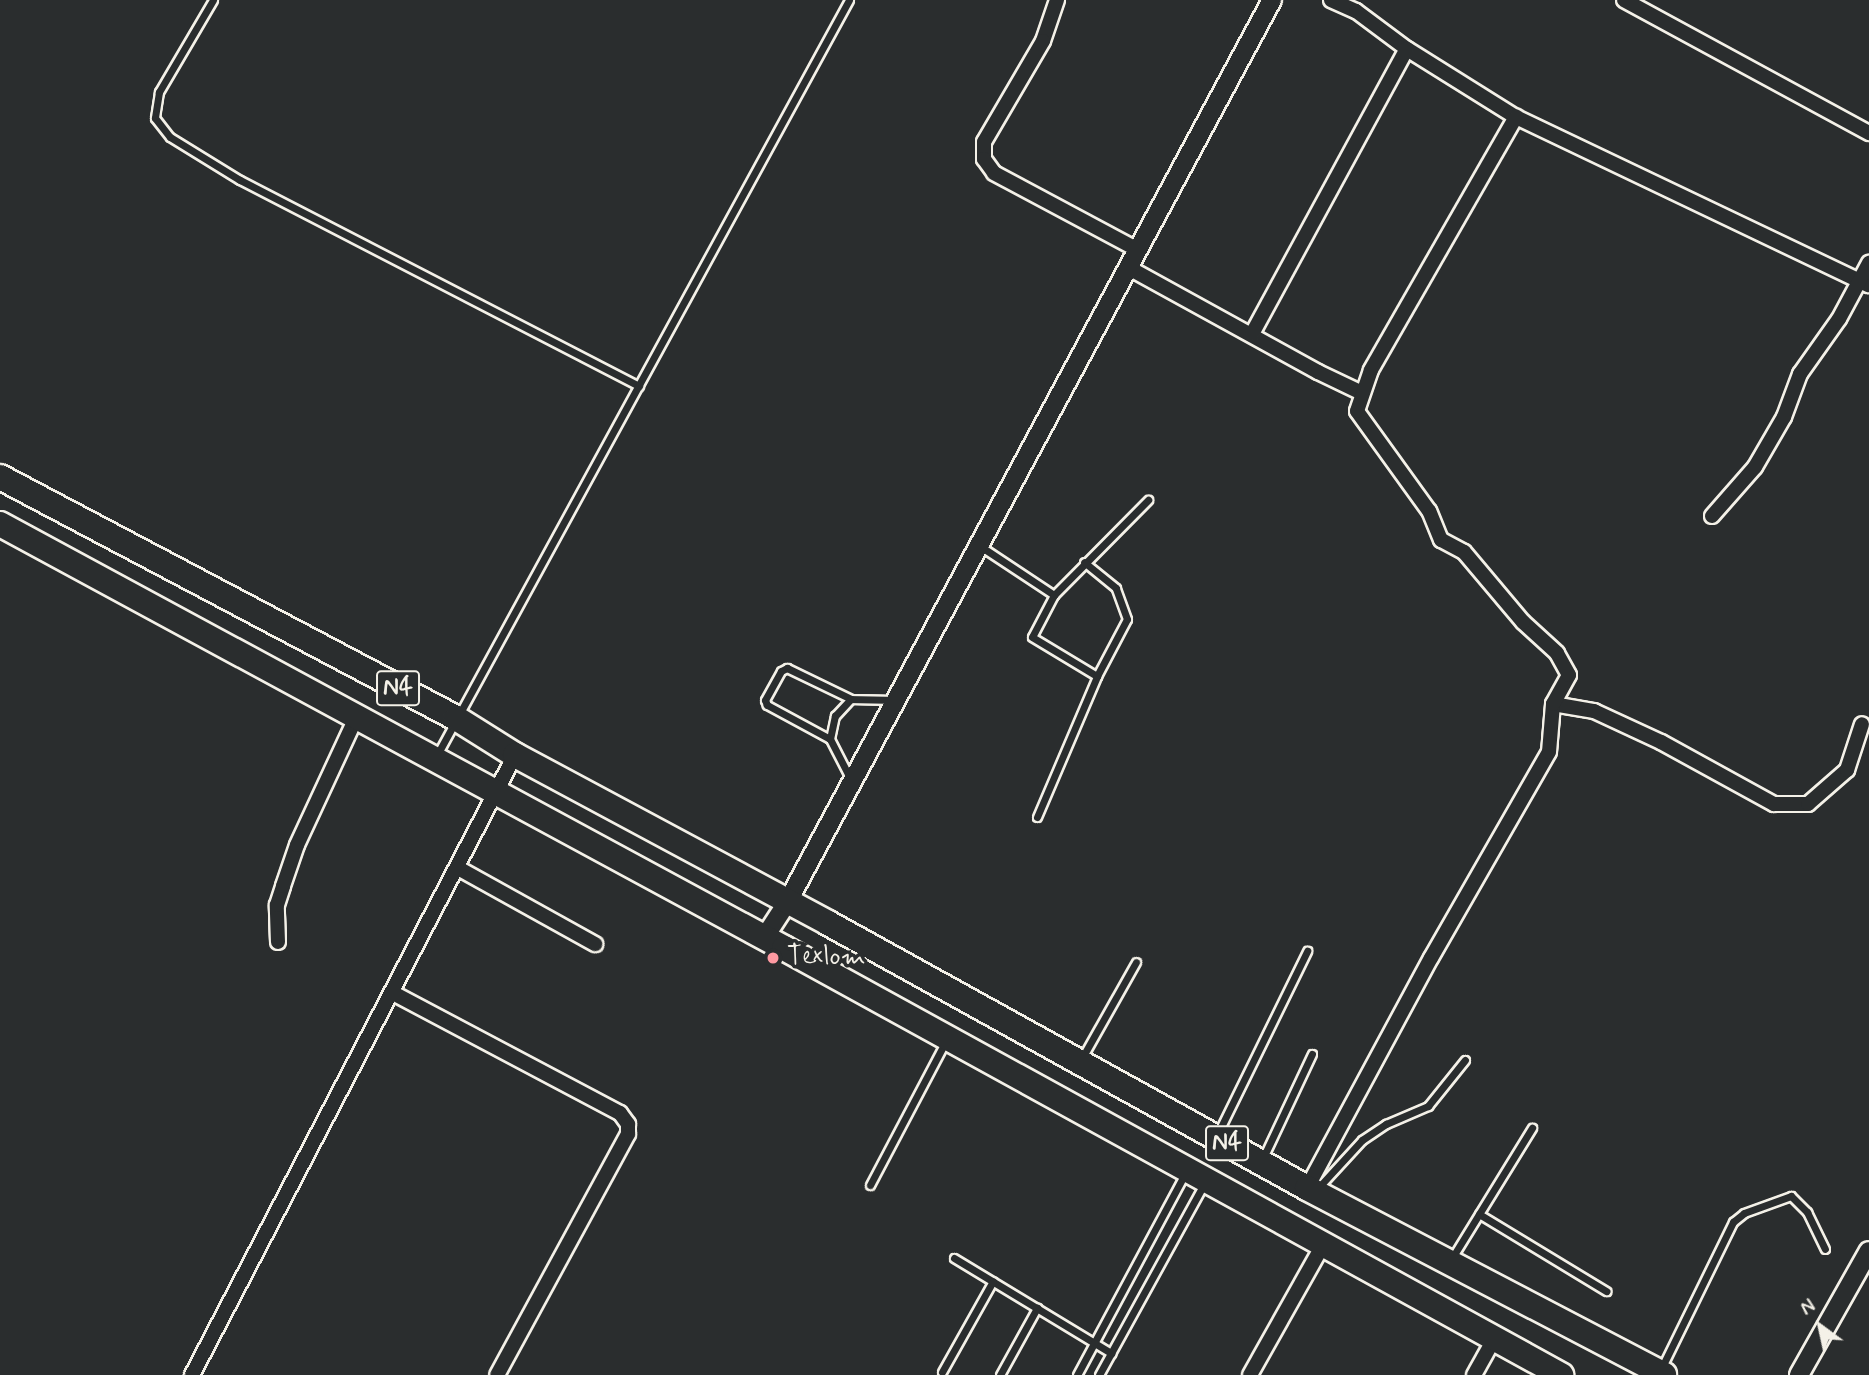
<!DOCTYPE html>
<html>
<head>
<meta charset="utf-8">
<style>
	body { margin:0 }
	#map { position:relative; width:1869px; height:1375px; overflow:hidden; background:#2a2d2e; font-family:Mynerve,sans-serif }
	div>[style] { position:absolute }
	.roads { filter:drop-shadow(2px 0 #f4f1e8) drop-shadow(-2px 0 #f4f1e8) drop-shadow(0 2px #f4f1e8) drop-shadow(0 -2px #f4f1e8) }
	.service>* { height:7px; margin:-3.5px; padding:0 3.5px; transform-origin:3.5px; border-radius:3.5px; background:#2a2d2e }
	.minor>* { height:14px; margin:-7px; padding:0 7px; transform-origin:7px; border-radius:7px; background:#2a2d2e }
	.tertiary>* { height:18px; margin:-9px; padding:0 9px; transform-origin:9px; border-radius:9px; background:#2a2d2e }
	.trunk>* { height:24px; margin:-12px; padding:0 12px; transform-origin:12px; border-radius:12px; background:#2a2d2e }
	.dots>* { width:19px; height:19px; translate:-50% -50%; box-sizing:border-box; border:4px solid #2a2d2e; border-radius:50% }
	span { translate:-50% -50%; white-space:nowrap; text-align:center; line-height:1.15; -webkit-text-stroke:7px #2a2d2e; paint-order:stroke }
	.shield-label span { padding:2px 5px; background:#2a2d2e; border:2px solid; border-radius:5px; -webkit-text-stroke-width:0 }
	.shield-label { font-size:24px; color:#f4f1e8; font-weight:700 }
	.poi-label { font-size:26px; color:#f4f1e8 }
	.left { translate:0 -50%; text-align:left }
	.north { position:absolute; left:1785px; top:1291px; width:70px; height:70px; -webkit-text-stroke:5px #2a2d2e; paint-order:stroke; rotate:327deg; font-size:19px; font-weight:700; line-height:28px; text-align:center; color:#f4f1e8 }
	.north::after { content:''; display:block; margin:auto; width:24px; height:32px; background:#f4f1e8; clip-path:polygon(50% 0,100% 100%,50% 72%,0 100%) }
</style>
</head>
<body>
<div id="map">
	<div class="roads">
		<div class="service">
			<i style="left:213px;top:0;width:107px;rotate:120.4deg"></i>
			<i style="left:159px;top:92px;width:26px;rotate:99deg"></i>
			<i style="left:155px;top:118px;width:24px;rotate:52deg"></i>
			<i style="left:170px;top:137px;width:82px;rotate:31.6deg"></i>
			<i style="left:240px;top:180px;width:449px;rotate:27.3deg"></i>
			<i style="left:980px;top:546px;width:89px;rotate:33.5deg"></i>
			<i style="left:1054px;top:595px;width:134px;rotate:-45.3deg"></i>
			<i style="left:1054px;top:595px;width:47px;rotate:117.6deg"></i>
			<i style="left:1032px;top:637px;width:76px;rotate:31deg"></i>
			<i style="left:830px;top:739px;width:72px;rotate:-151.6deg"></i>
			<i style="left:767px;top:705px;width:5px;rotate:-112deg"></i>
			<i style="left:765px;top:700px;width:33px;rotate:-61deg"></i>
			<i style="left:781px;top:671px;width:7px;rotate:-27deg"></i>
			<i style="left:787px;top:668px;width:71px;rotate:25.8deg"></i>
			<i style="left:437px;top:755px;width:860px;rotate:-61.38deg"></i>
			<i style="left:850px;top:778px;width:44px;rotate:-117.1deg"></i>
			<i style="left:830px;top:739px;width:24px;rotate:-78deg"></i>
			<i style="left:835px;top:716px;width:23px;rotate:-47deg"></i>
			<i style="left:851px;top:699px;width:43px;rotate:1.3deg"></i>
			<i style="left:1037px;top:817px;width:153px;rotate:-66.9deg"></i>
			<i style="left:1097px;top:676px;width:64px;rotate:-62.2deg"></i>
			<i style="left:1127px;top:619px;width:33px;rotate:-110deg"></i>
			<i style="left:1116px;top:588px;width:41px;rotate:-140.9deg"></i>
			<i style="left:1082px;top:1058px;width:110px;rotate:-60.6deg"></i>
			<i style="left:1218px;top:1133px;width:203px;rotate:-63.9deg"></i>
			<i style="left:1263px;top:1158px;width:115px;rotate:-64.8deg"></i>
			<i style="left:870px;top:1185px;width:161px;rotate:-62.2deg"></i>
			<i style="left:1318px;top:1188px;width:65px;rotate:-47.5deg"></i>
			<i style="left:1362px;top:1140px;width:29px;rotate:-34deg"></i>
			<i style="left:1386px;top:1124px;width:46px;rotate:-23.2deg"></i>
			<i style="left:1428px;top:1106px;width:59px;rotate:-51.2deg"></i>
			<i style="left:1479px;top:1214px;width:149px;rotate:31.2deg"></i>
			<i style="left:954px;top:1258px;width:184px;rotate:31.2deg"></i>
			<i style="left:1452px;top:1258px;width:153px;rotate:-58.4deg"></i>
			<i style="left:1661px;top:1369px;width:164px;rotate:-63.9deg"></i>
			<i style="left:1733px;top:1222px;width:14px;rotate:-39deg"></i>
			<i style="left:1744px;top:1213px;width:50px;rotate:-19.9deg"></i>
			<i style="left:1791px;top:1196px;width:23px;rotate:45deg"></i>
			<i style="left:1807px;top:1212px;width:41px;rotate:64.1deg"></i>
			<i style="left:942px;top:1372px;width:104px;rotate:-60.7deg"></i>
			<i style="left:1000px;top:1375px;width:77px;rotate:-61.1deg"></i>
			<i style="left:1077px;top:1375px;width:230px;rotate:-61.8deg"></i>
			<i style="left:1099px;top:1375px;width:218px;rotate:-61.2deg"></i>
		</div>
		<div class="minor">
			<i style="left:1057px;top:0;width:43px;rotate:108.9deg"></i>
			<i style="left:1043px;top:41px;width:117px;rotate:120.3deg"></i>
			<i style="left:984px;top:142px;width:17px;rotate:90deg"></i>
			<i style="left:984px;top:159px;width:17px;rotate:54deg"></i>
			<i style="left:994px;top:173px;width:163px;rotate:28.1deg"></i>
			<i style="left:1331px;top:0;width:27px;rotate:24deg"></i>
			<i style="left:1356px;top:11px;width:64px;rotate:36.7deg"></i>
			<i style="left:1407px;top:49px;width:128px;rotate:32deg"></i>
			<i style="left:1516px;top:117px;width:391px;rotate:25.5deg"></i>
			<i style="left:1624px;top:0;width:279px;rotate:28.5deg"></i>
			<i style="left:1129px;top:268px;width:216px;rotate:28.8deg"></i>
			<i style="left:1318px;top:372px;width:49px;rotate:25.5deg"></i>
			<i style="left:1252px;top:334px;width:324px;rotate:-61.5deg"></i>
			<i style="left:1712px;top:516px;width:65px;rotate:-48.7deg"></i>
			<i style="left:1755px;top:467px;width:58px;rotate:-59.9deg"></i>
			<i style="left:1784px;top:417px;width:46px;rotate:-69.6deg"></i>
			<i style="left:1800px;top:374px;width:67px;rotate:-54.7deg"></i>
			<i style="left:1839px;top:319px;width:64px;rotate:-61.8deg"></i>
			<i style="left:1553px;top:704px;width:42px;rotate:9.7deg"></i>
			<i style="left:1594px;top:711px;width:74px;rotate:24.8deg"></i>
			<i style="left:1661px;top:742px;width:129px;rotate:28.8deg"></i>
			<i style="left:1774px;top:804px;width:34px"></i>
			<i style="left:1808px;top:804px;width:52px;rotate:-41.1deg"></i>
			<i style="left:1847px;top:770px;width:48px;rotate:-71.9deg"></i>
			<i style="left:458px;top:868px;width:157px;rotate:29deg"></i>
			<i style="left:278px;top:942px;width:37px;rotate:-92deg"></i>
			<i style="left:277px;top:905px;width:20px;rotate:-72deg"></i>
			<i style="left:283px;top:886px;width:43px;rotate:-71.1deg"></i>
			<i style="left:297px;top:845px;width:140px;rotate:-65.1deg"></i>
			<i style="left:393px;top:993px;width:257px;rotate:27.9deg"></i>
			<i style="left:620px;top:1113px;width:14px;rotate:54deg"></i>
			<i style="left:628px;top:1124px;width:10px;rotate:90deg"></i>
			<i style="left:628px;top:1134px;width:274px;rotate:118.5deg"></i>
			<i style="left:1307px;top:1188px;width:261px;rotate:-61.7deg"></i>
			<i style="left:1431px;top:958px;width:237px;rotate:-60.2deg"></i>
			<i style="left:1549px;top:752px;width:48px;rotate:-85.2deg"></i>
			<i style="left:1553px;top:704px;width:33px;rotate:-61deg"></i>
			<i style="left:1569px;top:675px;width:25px;rotate:-119deg"></i>
			<i style="left:1557px;top:653px;width:46px;rotate:-137.6deg"></i>
			<i style="left:1523px;top:622px;width:92px;rotate:-130.1deg"></i>
			<i style="left:1464px;top:552px;width:26px;rotate:-152deg"></i>
			<i style="left:1441px;top:540px;width:31px;rotate:-112deg"></i>
			<i style="left:1429px;top:511px;width:123px;rotate:-125.8deg"></i>
			<i style="left:1357px;top:411px;width:43px;rotate:-71.1deg"></i>
			<i style="left:1371px;top:370px;width:292px;rotate:-60.2deg"></i>
			<i style="left:192px;top:1375px;width:699px;rotate:-62.48deg"></i>
			<i style="left:1250px;top:1375px;width:149px;rotate:-60.7deg"></i>
			<i style="left:1474px;top:1375px;width:41px;rotate:-60.9deg"></i>
		</div>
		<div class="tertiary">
			<i style="left:764px;top:938px;width:44px;rotate:-57deg"></i>
			<i style="left:788px;top:901px;width:1023px;rotate:-61.76deg"></i>
			<i style="left:1799px;top:1375px;width:142px;rotate:-60.6deg"></i>
		</div>
		<div class="trunk">
			<i style="left:0;top:477px;width:516px;rotate:27.86deg"></i>
			<i style="left:456px;top:718px;width:70px;rotate:32.1deg"></i>
			<i style="left:515px;top:755px;width:355px;rotate:28.2deg"></i>
			<i style="left:828px;top:923px;width:547px;rotate:28.95deg"></i>
			<i style="left:1307px;top:1188px;width:403px;rotate:27.6deg"></i>
			<i style="left:0;top:524px;width:891px;rotate:28.41deg"></i>
			<i style="left:784px;top:948px;width:887px;rotate:28.79deg"></i>
		</div>
	</div>
	<div class="dots">
		<i style="left:773px;top:958px;background:#ff9aa2"></i>
	</div>
	<div class="shield-label">
		<span style="left:398px;top:688px">N4</span>
		<span style="left:1227px;top:1143px">N4</span>
	</div>
	<div class="poi-label">
		<span class="left" style="left:787px;top:958px">Texlom</span>
	</div>
	<div class="north">N</div>
</div>
</body>
</html>
